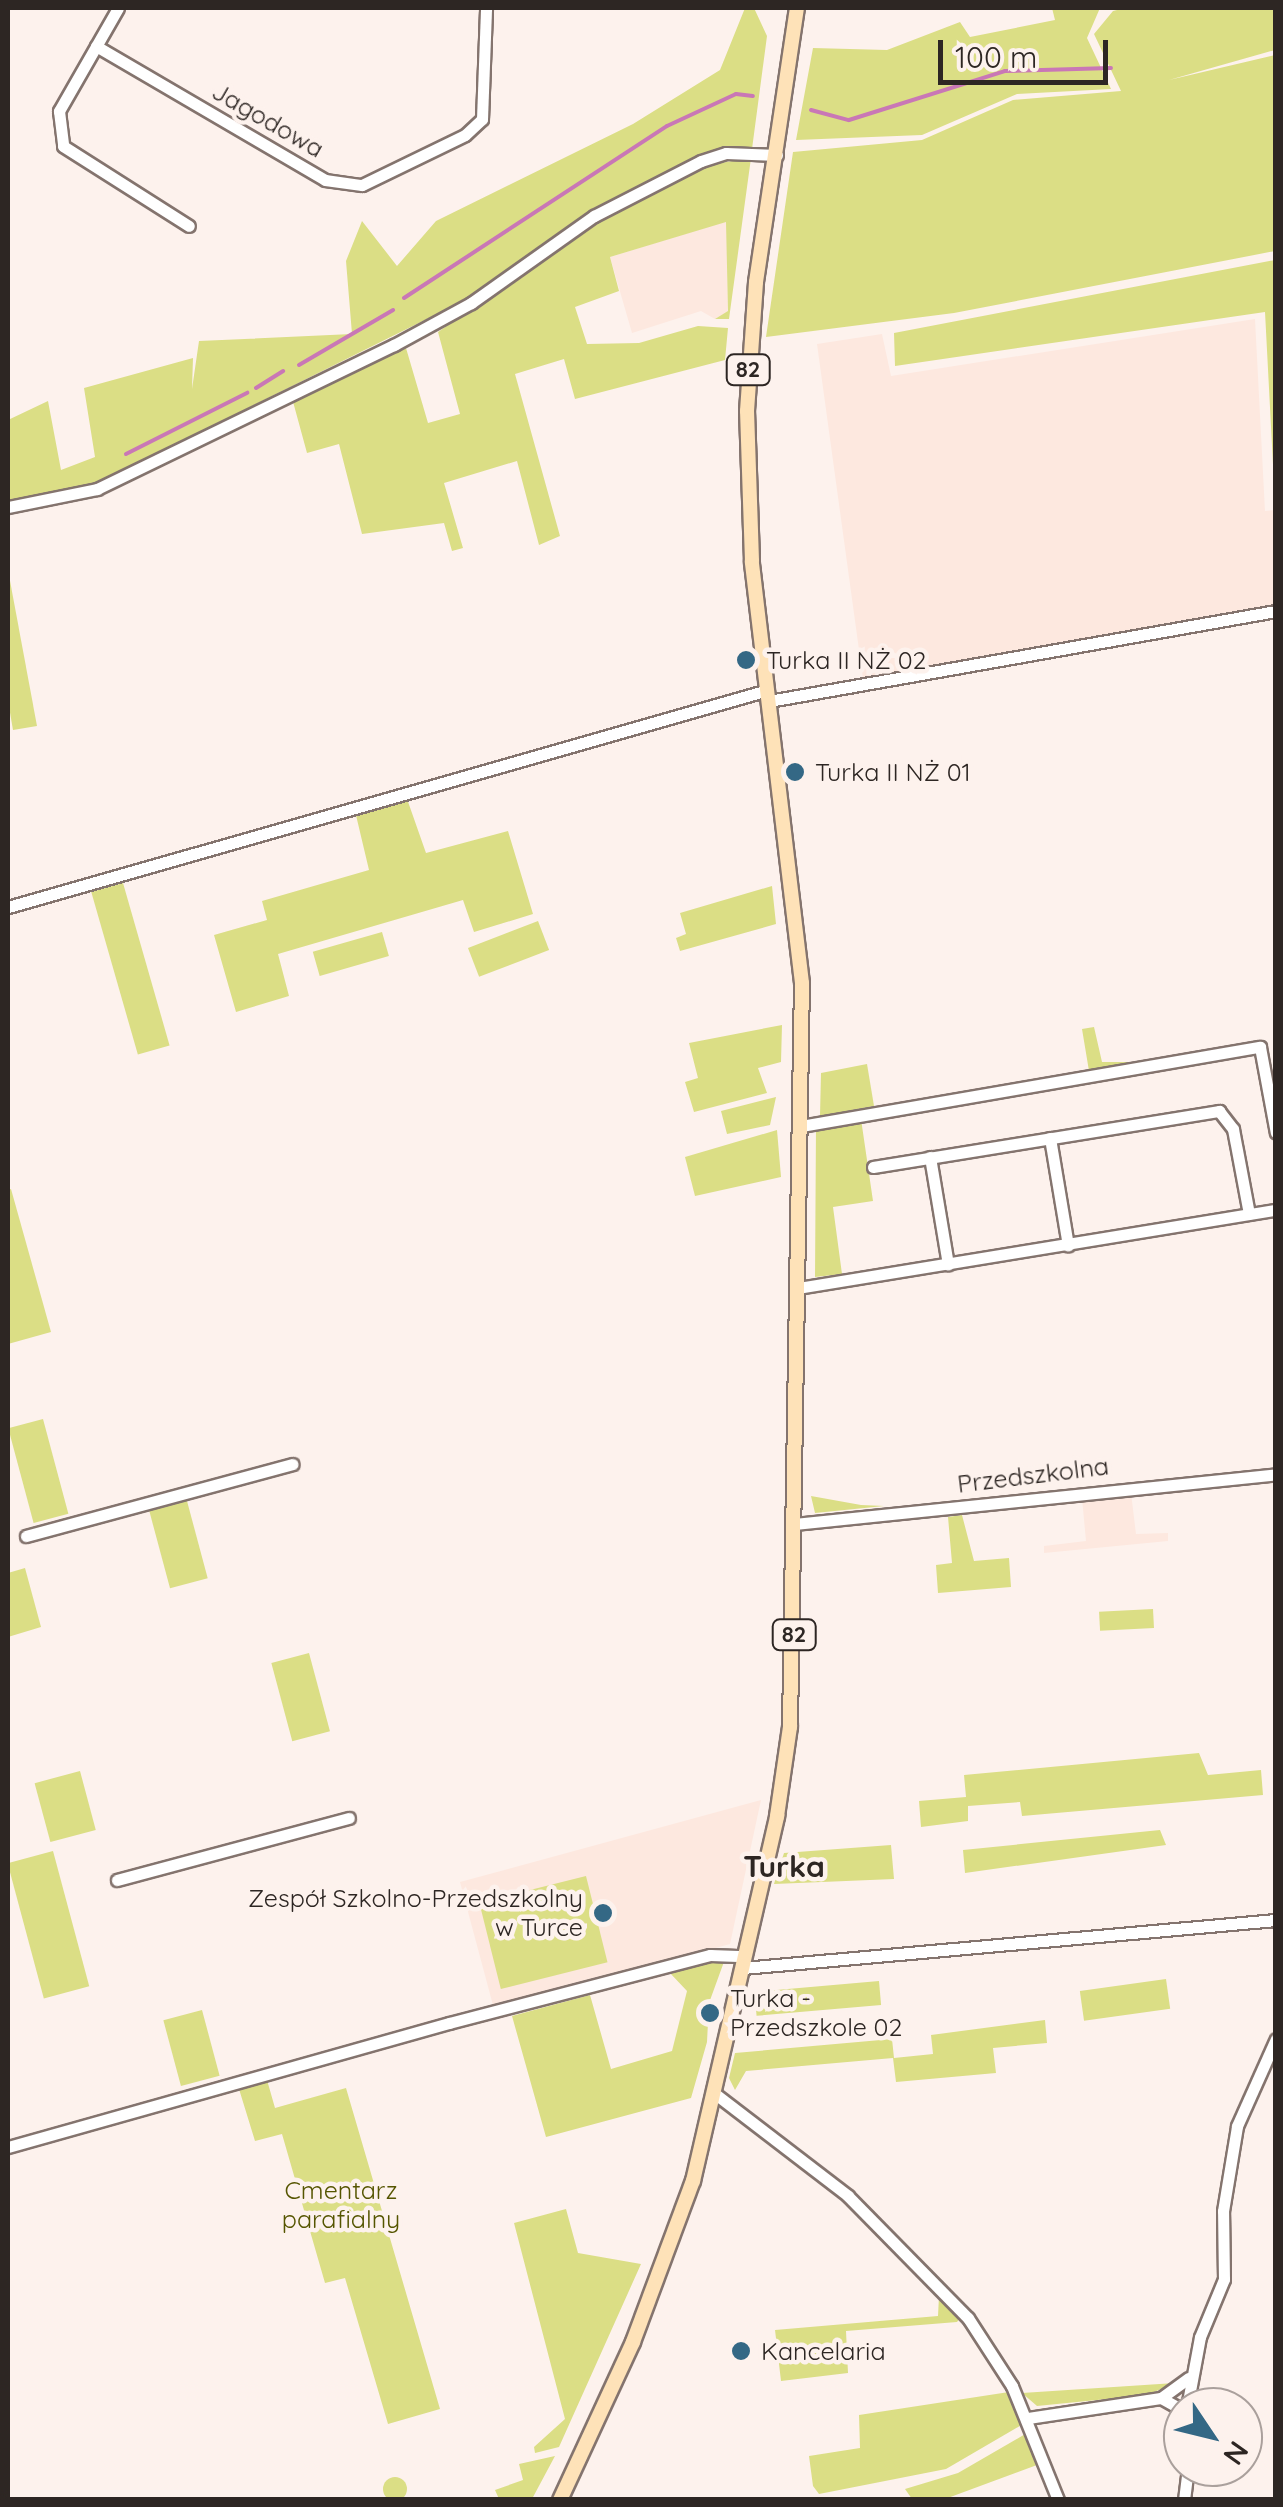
<!DOCTYPE html>
<html>
<head>
<meta charset="utf-8">
<style>
	body { margin:0 }
	#map { position:relative; width:1283px; height:2507px; overflow:hidden; background:#fdf2ed; font-family:Quicksand,sans-serif }
	div>[style] { position:absolute }
	.built>* { inset:0; background:#fde8df }
	.green>* { inset:0; background:#dbde85; transform-origin:0 0 }
	.round { border-radius:50% }
	.stream>* { height:4px; margin:-2px; padding:0 2px; transform-origin:2px; border-radius:2px; background:#c977b6 }
	.roads { filter:drop-shadow(2px 0 #84746e) drop-shadow(-2px 0 #84746e) drop-shadow(0 2px #84746e) drop-shadow(0 -2px #84746e) }
	.minor>* { height:11px; margin:-5.5px; padding:0 5.5px; transform-origin:5.5px; border-radius:5.5px; background:#fff }
	.major>* { height:14px; margin:-7px; padding:0 7px; transform-origin:7px; border-radius:7px; background:#fee2b8 }
	.dots>* { width:28px; height:28px; translate:-50% -50%; box-sizing:border-box; border:5px solid #fdf2ed; border-radius:50% }
	span { translate:-50% -50%; white-space:nowrap; text-align:center; line-height:1.15; -webkit-text-stroke:9px #fdf2ed; paint-order:stroke }
	.shield-label span { padding:2px 8px; background:#fdf2ed; border:2px solid; border-radius:8px; -webkit-text-stroke-width:0 }
	.shield-label { font-size:22px; color:#2d2623; font-weight:700 }
	.street-label { font-size:25px; color:#2d2623 }
	.poi-label { font-size:25px; color:#2d2623 }
	.left { translate:0 -50%; text-align:left }
	.right { translate:-100% -50%; text-align:right }
	.park-label { font-size:25px; color:#550 }
	.quarter-label { font-size:30px; color:#2d2623; font-weight:700 }
	.frame { position:absolute; inset:0; border:10px solid #2d2623; pointer-events:none }
	.north { position:absolute; left:1163px; top:2387px; width:100px; height:100px; box-sizing:border-box; background:#fdf2ed; border:2px solid #aaa09c; border-radius:50%; rotate:125deg; font-size:28px; font-weight:700; line-height:40px; text-align:center; color:#2d2623 }
	.north::after { content:''; display:block; margin:auto; width:35px; height:45px; background:#346885; clip-path:polygon(50% 0,100% 100%,50% 72%,0 100%) }
	.scale { position:absolute; left:938px; top:40px; width:170px; height:45px; box-sizing:border-box; border:5px solid #2d2623; border-top:0; padding-left:12px; font-size:30px; line-height:35px; white-space:nowrap; color:#2d2623; -webkit-text-stroke:8px #fdf2ed; paint-order:stroke }
</style>
</head>
<body>
<div id="map">
	<div class="built">
		<i style="clip-path:polygon(727px 221px,728px 312px,715px 319px,701px 311px,632px 333px,610px 257px)"></i>
		<i style="clip-path:polygon(1255px 319px,1265px 511px,1275px 510px,1275px 611px,863px 679px,817px 344px,882px 334px,891px 376px)"></i>
		<i style="clip-path:polygon(1131px 1493px,1136px 1534px,1168px 1533px,1168px 1541px,1044px 1553px,1044px 1546px,1086px 1541px,1082px 1498px)"></i>
		<i style="clip-path:polygon(761px 1800px,730px 1944px,494px 2009px,460px 1882px)"></i>
	</div>
	<div class="green">
		<i style="clip-path:polygon(745px 8px,754px 8px,767px 36px,752px 149px,713px 150px,557px 234px,471px 297px,99px 482px,8px 502px,8px 420px,48px 401px,61px 470px,95px 457px,84px 388px,193px 358px,192px 389px,199px 341px,352px 334px,346px 261px,362px 221px,397px 266px,436px 221px,633px 124px,720px 70px)"></i>
		<i style="clip-path:polygon(1052px 8px,1100px 8px,1087px 38px,1111px 89px,1017px 94px,922px 135px,796px 140px,813px 48px,887px 50px,960px 22px,970px 37px,1055px 20px)"></i>
		<i style="clip-path:polygon(1125px 8px,1275px 8px,1275px 50px,1169px 80px,1275px 55px,1275px 251px,954px 313px,766px 337px,793px 152px,922px 140px,1013px 100px,1121px 91px,1094px 34px,1113px 11px)"></i>
		<i style="clip-path:polygon(751px 158px,729px 319px,715px 319px,728px 311px,726px 222px,610px 257px,619px 291px,575px 307px,587px 344px,639px 343px,698px 326px,728px 328px,725px 360px,575px 399px,564px 359px,515px 374px,560px 536px,539px 545px,517px 461px,444px 483px,463px 548px,452px 551px,444px 523px,362px 534px,339px 444px,307px 453px,292px 398px,406px 348px,428px 423px,460px 414px,438px 332px,589px 227px,708px 165px)"></i>
		<i style="clip-path:polygon(1275px 260px,1275px 503px,1265px 312px,895px 366px,894px 333px)"></i>
		<i style="clip-path:polygon(8px 570px,37px 726px,13px 730px,8px 701px)"></i>
		<i style="clip-path:polygon(406px 796px,426px 853px,508px 831px,533px 914px,474px 932px,463px 900px,278px 954px,289px 996px,236px 1012px,214px 935px,267px 920px,262px 901px,369px 870px,355px 811px)"></i>
		<i style="left:123px;top:883px;width:169px;height:33px;rotate:74deg"></i>
		<i style="clip-path:polygon(772px 886px,776px 924px,680px 951px,676px 938px,686px 934px,680px 913px)"></i>
		<i style="left:538px;top:921px;width:31px;height:75px;rotate:69deg"></i>
		<i style="left:382px;top:932px;width:25px;height:72px;rotate:74deg"></i>
		<i style="clip-path:polygon(782px 1025px,781px 1062px,758px 1068px,767px 1093px,694px 1112px,685px 1082px,698px 1078px,689px 1043px)"></i>
		<i style="clip-path:polygon(1094px 1027px,1102px 1062px,1143px 1062px,1089px 1071px,1082px 1029px)"></i>
		<i style="clip-path:polygon(867px 1064px,874px 1106px,820px 1116px,821px 1073px)"></i>
		<i style="clip-path:polygon(776px 1097px,770px 1125px,727px 1134px,721px 1111px)"></i>
		<i style="clip-path:polygon(861px 1119px,873px 1201px,833px 1207px,842px 1274px,815px 1277px,816px 1126px)"></i>
		<i style="clip-path:polygon(777px 1130px,781px 1177px,695px 1196px,685px 1157px)"></i>
		<i style="clip-path:polygon(11px 1189px,51px 1332px,8px 1344px,8px 1190px)"></i>
		<i style="left:43px;top:1419px;width:98px;height:36px;rotate:75deg"></i>
		<i style="clip-path:polygon(811px 1496px,861px 1505px,884px 1506px,815px 1513px)"></i>
		<i style="left:187px;top:1501px;width:80px;height:39px;rotate:75deg"></i>
		<i style="clip-path:polygon(962px 1515px,974px 1561px,1009px 1558px,1011px 1587px,938px 1593px,936px 1565px,952px 1563px,948px 1517px)"></i>
		<i style="clip-path:polygon(25px 1568px,41px 1627px,8px 1637px,8px 1573px)"></i>
		<i style="left:1153px;top:1609px;width:19px;height:54px;rotate:87deg"></i>
		<i style="left:309px;top:1653px;width:81px;height:39px;rotate:75deg"></i>
		<i style="clip-path:polygon(1199px 1753px,1208px 1775px,1261px 1770px,1263px 1795px,1022px 1816px,1020px 1802px,968px 1806px,968px 1821px,921px 1827px,919px 1801px,966px 1797px,964px 1775px)"></i>
		<i style="left:80px;top:1771px;width:61px;height:47px;rotate:75deg"></i>
		<i style="clip-path:polygon(1160px 1830px,1166px 1845px,965px 1873px,963px 1850px)"></i>
		<i style="clip-path:polygon(891px 1845px,894px 1879px,774px 1884px,784px 1853px)"></i>
		<i style="left:53px;top:1851px;width:140px;height:47px;rotate:75deg"></i>
		<i style="left:586px;top:1876px;width:89px;height:110px;rotate:76deg"></i>
		<i style="clip-path:polygon(725px 1959px,709px 2003px,707px 2042px,691px 2098px,546px 2137px,512px 2016px,590px 1995px,611px 2069px,672px 2051px,687px 1991px,670px 1973px)"></i>
		<i style="left:1166px;top:1979px;width:30px;height:87px;rotate:82deg"></i>
		<i style="left:879px;top:1981px;width:24px;height:125px;rotate:85deg"></i>
		<i style="left:202px;top:2010px;width:68px;height:40px;rotate:75deg"></i>
		<i style="clip-path:polygon(1045px 2020px,1047px 2043px,993px 2048px,996px 2073px,896px 2082px,893px 2058px,746px 2071px,735px 2090px,729px 2078px,735px 2053px,892px 2039px,894px 2058px,933px 2054px,931px 2035px)"></i>
		<i style="clip-path:polygon(267px 2080px,275px 2108px,346px 2088px,440px 2409px,388px 2424px,345px 2278px,325px 2283px,282px 2134px,255px 2141px,239px 2089px)"></i>
		<i style="clip-path:polygon(566px 2209px,578px 2253px,641px 2264px,559px 2447px,535px 2453px,534px 2447px,565px 2419px,514px 2223px)"></i>
		<i style="clip-path:polygon(939px 2296px,961px 2317px,957px 2322px,846px 2331px,848px 2373px,781px 2381px,775px 2330px,938px 2316px)"></i>
		<i style="clip-path:polygon(1175px 2383px,1147px 2395px,1037px 2406px,1022px 2393px)"></i>
		<i style="clip-path:polygon(1009px 2392px,1025px 2423px,946px 2469px,819px 2494px,813px 2486px,809px 2456px,860px 2448px,859px 2415px)"></i>
		<i style="clip-path:polygon(1027px 2433px,1037px 2465px,945px 2499px,912px 2499px,905px 2489px,958px 2473px)"></i>
		<i style="clip-path:polygon(555px 2456px,532px 2499px,499px 2499px,495px 2490px,523px 2480px,519px 2464px)"></i>
		<i class="round" style="left:383px;top:2477px;width:24px;height:24px"></i>
	</div>
	<div class="stream">
		<i style="left:811px;top:110px;width:39px;rotate:15deg"></i>
		<i style="left:849px;top:120px;width:164px;rotate:-17.4deg"></i>
		<i style="left:1005px;top:71px;width:106px;rotate:-1.6deg"></i>
		<i style="left:404px;top:298px;width:314px;rotate:-33.2deg"></i>
		<i style="left:667px;top:126px;width:76px;rotate:-24.9deg"></i>
		<i style="left:736px;top:94px;width:17px;rotate:7deg"></i>
		<i style="left:299px;top:365px;width:109px;rotate:-30.3deg"></i>
		<i style="left:256px;top:388px;width:32px;rotate:-32deg"></i>
		<i style="left:126px;top:454px;width:136px;rotate:-26.8deg"></i>
	</div>
	<div class="roads">
		<div class="minor">
			<i style="left:118px;top:8px;width:119px;rotate:119.8deg"></i>
			<i style="left:59px;top:111px;width:35px;rotate:83deg"></i>
			<i style="left:63px;top:146px;width:149px;rotate:32.4deg"></i>
			<i style="left:96px;top:46px;width:265px;rotate:30.3deg"></i>
			<i style="left:325px;top:180px;width:37px;rotate:8deg"></i>
			<i style="left:362px;top:185px;width:114px;rotate:-25.9deg"></i>
			<i style="left:465px;top:135px;width:23px;rotate:-43deg"></i>
			<i style="left:482px;top:119px;width:111px;rotate:-87.9deg"></i>
			<i style="left:8px;top:507px;width:91px;rotate:-11.4deg"></i>
			<i style="left:97px;top:489px;width:330px;rotate:-25.9deg"></i>
			<i style="left:394px;top:345px;width:88px;rotate:-28.6deg"></i>
			<i style="left:471px;top:303px;width:151px;rotate:-35.3deg"></i>
			<i style="left:594px;top:216px;width:120px;rotate:-27.2deg"></i>
			<i style="left:701px;top:161px;width:26px;rotate:-18deg"></i>
			<i style="left:726px;top:153px;width:51px;rotate:2.2deg"></i>
			<i style="left:769px;top:701px;width:515px;rotate:-10.07deg"></i>
			<i style="left:8px;top:907px;width:790px;rotate:-15.94deg"></i>
			<i style="left:801px;top:1126px;width:466px;rotate:-9.8deg"></i>
			<i style="left:1260px;top:1047px;width:87px;rotate:79.5deg"></i>
			<i style="left:1050px;top:1138px;width:109px;rotate:80.5deg"></i>
			<i style="left:930px;top:1157px;width:109px;rotate:80.5deg"></i>
			<i style="left:873px;top:1167px;width:351px;rotate:-9.2deg"></i>
			<i style="left:1219px;top:1111px;width:23px;rotate:52deg"></i>
			<i style="left:1233px;top:1129px;width:86px;rotate:79.3deg"></i>
			<i style="left:798px;top:1288px;width:484px;rotate:-9.3deg"></i>
			<i style="left:795px;top:1524px;width:484px;rotate:-5.9deg"></i>
			<i style="left:26px;top:1536px;width:276px;rotate:-15.1deg"></i>
			<i style="left:117px;top:1880px;width:240px;rotate:-15deg"></i>
			<i style="left:743px;top:1968px;width:535px;rotate:-5.15deg"></i>
			<i style="left:714px;top:2093px;width:169px;rotate:37.5deg"></i>
			<i style="left:848px;top:2196px;width:171px;rotate:45.5deg"></i>
			<i style="left:968px;top:2318px;width:81px;rotate:57.1deg"></i>
			<i style="left:1012px;top:2386px;width:123px;rotate:68deg"></i>
			<i style="left:8px;top:2147px;width:458px;rotate:-15.7deg"></i>
			<i style="left:449px;top:2023px;width:270px;rotate:-14.6deg"></i>
			<i style="left:710px;top:1955px;width:35px;rotate:2deg"></i>
			<i style="left:1161px;top:2398px;width:34px;rotate:-36deg"></i>
			<i style="left:1187px;top:2407px;width:71px;rotate:-79.5deg"></i>
			<i style="left:1200px;top:2337px;width:63px;rotate:-67.5deg"></i>
			<i style="left:1224px;top:2279px;width:68px;rotate:-90.8deg"></i>
			<i style="left:1223px;top:2211px;width:86px;rotate:-80.6deg"></i>
			<i style="left:1237px;top:2126px;width:95px;rotate:-65.9deg"></i>
			<i style="left:1028px;top:2418px;width:134px;rotate:-8.6deg"></i>
			<i style="left:1161px;top:2398px;width:25px;rotate:29deg"></i>
			<i style="left:1184px;top:2500px;width:33px;rotate:-83deg"></i>
		</div>
		<div class="major">
			<i style="left:560px;top:2500px;width:174px;rotate:-65.2deg"></i>
			<i style="left:633px;top:2342px;width:172px;rotate:-69.6deg"></i>
			<i style="left:693px;top:2181px;width:375px;rotate:-77deg"></i>
			<i style="left:777px;top:1816px;width:90px;rotate:-81.7deg"></i>
			<i style="left:790px;top:1727px;width:744px;rotate:-89.08deg"></i>
			<i style="left:802px;top:983px;width:425px;rotate:-96.8deg"></i>
			<i style="left:752px;top:561px;width:150px;rotate:-91.9deg"></i>
			<i style="left:747px;top:411px;width:129px;rotate:-86deg"></i>
			<i style="left:756px;top:282px;width:277px;rotate:-81.5deg"></i>
		</div>
	</div>
	<div class="dots">
		<i style="left:746px;top:660px;background:#346885"></i>
		<i style="left:795px;top:772px;background:#346885"></i>
		<i style="left:603px;top:1913px;background:#346885"></i>
		<i style="left:710px;top:2013px;background:#346885"></i>
		<i style="left:741px;top:2351px;background:#346885"></i>
	</div>
	<div class="shield-label">
		<span style="left:748px;top:370px">82</span>
		<span style="left:794px;top:1635px">82</span>
	</div>
	<div class="street-label">
		<span style="left:268px;top:120px;rotate:30deg">Jagodowa</span>
		<span style="left:1033px;top:1475px;rotate:-7deg">Przedszkolna</span>
	</div>
	<div class="poi-label">
		<span class="left" style="left:766px;top:660px">Turka II NŻ 02</span>
		<span class="left" style="left:815px;top:772px">Turka II NŻ 01</span>
		<span class="right" style="left:583px;top:1913px">Zespół Szkolno-Przedszkolny<br>w Turce</span>
		<span class="left" style="left:730px;top:2013px">Turka -<br>Przedszkole 02</span>
		<span class="left" style="left:761px;top:2351px">Kancelaria</span>
	</div>
	<div class="park-label">
		<span style="left:341px;top:2205px">Cmentarz<br>parafialny</span>
	</div>
	<div class="quarter-label">
		<span style="left:784px;top:1866px">Turka</span>
	</div>
	<div class="frame"></div>
	<div class="north">N</div>
	<div class="scale">100 m</div>
</div>
</body>
</html>
